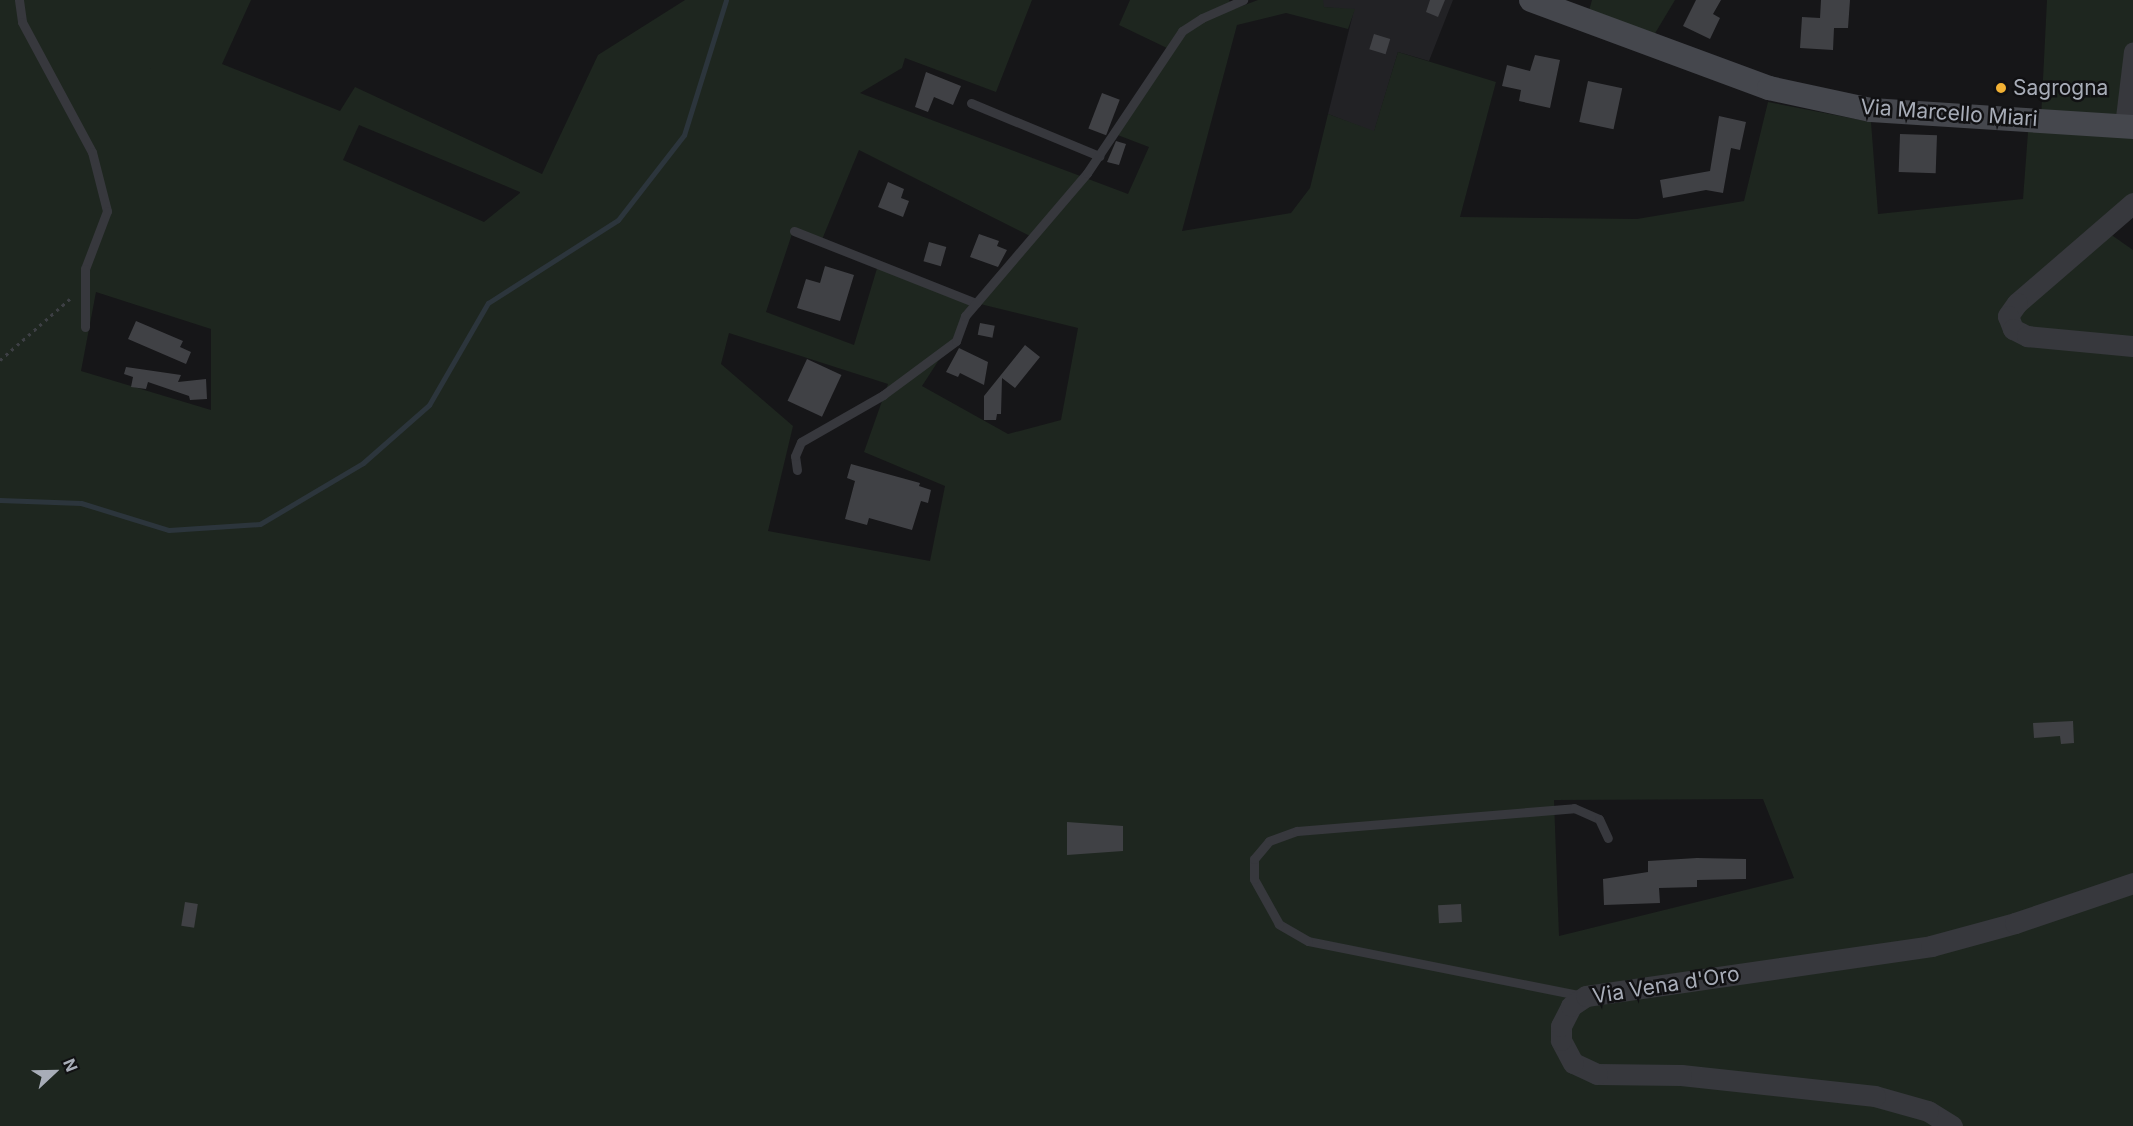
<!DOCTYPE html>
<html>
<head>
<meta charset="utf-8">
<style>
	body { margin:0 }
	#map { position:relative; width:2133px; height:1126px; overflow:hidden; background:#161618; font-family:Inter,sans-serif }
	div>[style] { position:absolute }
	.built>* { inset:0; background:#222225 }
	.green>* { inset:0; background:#1e261f }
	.stream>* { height:5px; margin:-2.5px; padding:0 2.5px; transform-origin:2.5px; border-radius:2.5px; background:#2c353c }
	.building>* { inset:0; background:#404145; transform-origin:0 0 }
	.path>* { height:3px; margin-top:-1.5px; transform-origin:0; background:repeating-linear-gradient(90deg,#3d3f44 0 3px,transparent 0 7.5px) }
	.service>* { height:9px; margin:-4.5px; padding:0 4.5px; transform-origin:4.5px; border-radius:4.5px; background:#37383d }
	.minor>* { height:18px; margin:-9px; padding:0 9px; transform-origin:9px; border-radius:9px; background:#37383d }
	.tertiary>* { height:21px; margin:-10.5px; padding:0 10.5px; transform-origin:10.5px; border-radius:10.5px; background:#37383d }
	.secondary>* { height:24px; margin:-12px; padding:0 12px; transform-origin:12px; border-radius:12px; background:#45474d }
	.dots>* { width:16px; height:16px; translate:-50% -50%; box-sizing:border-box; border:3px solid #111113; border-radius:50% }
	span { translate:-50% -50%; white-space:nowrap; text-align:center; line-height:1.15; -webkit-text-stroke:5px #111113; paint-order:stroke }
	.poi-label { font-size:21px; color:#a8adb8 }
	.left { translate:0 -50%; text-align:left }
	.street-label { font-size:21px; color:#a8adb8 }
	.north { position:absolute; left:24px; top:1042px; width:60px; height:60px; -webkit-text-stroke:4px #111113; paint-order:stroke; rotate:68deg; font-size:16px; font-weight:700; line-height:24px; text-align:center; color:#a8adb8 }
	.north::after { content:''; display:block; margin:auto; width:21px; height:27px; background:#a8adb8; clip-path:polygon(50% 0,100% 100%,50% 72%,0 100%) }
</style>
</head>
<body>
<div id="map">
	<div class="built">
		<i style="clip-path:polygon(1323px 0,1453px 0,1429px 61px,1398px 52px,1374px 132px,1328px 114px,1354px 10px,1323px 7px)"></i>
	</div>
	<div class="green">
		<i style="clip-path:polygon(evenodd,0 0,251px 0,222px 64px,340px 111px,355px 87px,542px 174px,598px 55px,685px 0,1032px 0,996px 92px,905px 58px,902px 68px,860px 93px,1128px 194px,1149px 147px,1115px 134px,1169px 49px,1119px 25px,1130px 0,1229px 0,1234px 9px,1258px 0,1323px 0,1324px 7px,1355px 9px,1348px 29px,1286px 13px,1237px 25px,1182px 231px,1291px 213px,1310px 188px,1328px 114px,1374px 131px,1398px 52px,1496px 82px,1460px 217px,1637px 219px,1744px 201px,1768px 102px,1871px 122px,1878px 214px,2023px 199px,2029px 119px,2041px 119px,2047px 0,2133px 0,2133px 212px,2103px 229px,2133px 250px,2133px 1126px,0 1126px,0 0,359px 125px,520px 192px,520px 193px,484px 222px,343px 160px,359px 125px,0 0,859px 150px,1032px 237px,976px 303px,878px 265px,854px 345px,766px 312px,793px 231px,821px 242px,859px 150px,0 0,96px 292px,211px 329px,211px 410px,81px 371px,96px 292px,0 0,976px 303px,1078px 328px,1061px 420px,1008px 434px,922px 386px,976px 303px,0 0,729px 333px,888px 384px,864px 452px,945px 486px,930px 561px,768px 531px,793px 426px,721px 364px,729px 333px,0 0,1763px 799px,1794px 878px,1559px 936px,1554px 800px,1763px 799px)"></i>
		<i style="clip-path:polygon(1592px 0,1675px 0,1648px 45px,1586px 21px)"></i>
	</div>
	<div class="stream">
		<i style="left:0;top:500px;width:81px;rotate:2.1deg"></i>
		<i style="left:81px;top:503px;width:92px;rotate:17.1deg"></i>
		<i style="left:169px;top:530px;width:91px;rotate:-3.8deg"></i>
		<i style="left:260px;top:524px;width:120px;rotate:-30.6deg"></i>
		<i style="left:363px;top:463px;width:88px;rotate:-41.3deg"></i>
		<i style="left:429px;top:405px;width:118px;rotate:-60deg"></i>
		<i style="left:488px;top:303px;width:154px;rotate:-32.6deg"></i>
		<i style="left:618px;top:220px;width:108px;rotate:-52.2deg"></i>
		<i style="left:684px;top:135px;width:141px;rotate:-72.7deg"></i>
	</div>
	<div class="building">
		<i style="clip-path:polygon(1430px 0,1445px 0,1438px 17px,1426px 12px)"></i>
		<i style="clip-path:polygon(1696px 0,1721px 0,1713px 14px,1720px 18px,1710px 39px,1683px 26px)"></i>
		<i style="clip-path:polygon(1821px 0,1850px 0,1848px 28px,1834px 28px,1833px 50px,1800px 48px,1802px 17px,1820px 18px)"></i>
		<i style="left:1374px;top:34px;width:17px;height:16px;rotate:17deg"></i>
		<i style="clip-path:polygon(1535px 55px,1560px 60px,1550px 108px,1519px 101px,1521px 90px,1502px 86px,1507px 65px,1530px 71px)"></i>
		<i style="clip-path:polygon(926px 72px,961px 86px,953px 105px,934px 97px,928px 112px,915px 107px)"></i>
		<i style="left:1588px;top:81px;width:35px;height:42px;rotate:12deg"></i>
		<i style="left:1102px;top:93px;width:19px;height:38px;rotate:21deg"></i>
		<i style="clip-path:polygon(1719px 116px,1746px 122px,1740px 150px,1731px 148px,1723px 193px,1706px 190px,1663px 198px,1660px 180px,1710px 171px)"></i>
		<i style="left:1900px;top:134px;width:37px;height:38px;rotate:2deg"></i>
		<i style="clip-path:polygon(1116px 141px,1126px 144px,1119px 165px,1107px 162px)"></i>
		<i style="clip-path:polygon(888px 182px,904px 189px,901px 198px,909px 201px,903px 217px,878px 207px)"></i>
		<i style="clip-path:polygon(979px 234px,999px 241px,997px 246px,1007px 250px,998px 267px,970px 257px)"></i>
		<i style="left:929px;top:242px;width:18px;height:20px;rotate:16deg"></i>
		<i style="clip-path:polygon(825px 266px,854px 275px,840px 321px,797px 308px,806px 279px,820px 283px)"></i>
		<i style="clip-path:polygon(136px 321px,183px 341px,180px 347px,191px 352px,186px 364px,128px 339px)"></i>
		<i style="left:980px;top:323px;width:15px;height:12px;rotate:11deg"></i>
		<i style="clip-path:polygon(1025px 345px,1040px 357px,1015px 388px,1002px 378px,1001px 414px,997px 414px,996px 420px,984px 420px,984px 396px)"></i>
		<i style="clip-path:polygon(959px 348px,988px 362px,984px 385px,960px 373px,958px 377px,946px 372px)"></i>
		<i style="left:807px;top:359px;width:38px;height:46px;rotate:25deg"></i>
		<i style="clip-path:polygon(126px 367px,181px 375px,178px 382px,206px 379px,207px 399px,190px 400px,189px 396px,148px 382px,146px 389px,131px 387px,133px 377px,124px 374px)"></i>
		<i style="clip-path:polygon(851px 464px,920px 483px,919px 486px,931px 490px,928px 503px,921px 501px,912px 530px,869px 518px,867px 525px,845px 519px,855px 481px,847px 478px)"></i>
		<i style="clip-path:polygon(2073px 721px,2074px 743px,2061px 744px,2060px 736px,2034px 738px,2033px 723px)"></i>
		<i style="clip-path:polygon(1067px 822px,1123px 826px,1123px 851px,1067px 855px)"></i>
		<i style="clip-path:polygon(1697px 858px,1746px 859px,1746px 879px,1697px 880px,1697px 887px,1659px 888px,1660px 903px,1604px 905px,1603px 879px,1648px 872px,1648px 861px)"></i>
		<i style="left:185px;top:902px;width:13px;height:24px;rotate:9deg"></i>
		<i style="left:1461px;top:904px;width:18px;height:23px;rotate:87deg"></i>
	</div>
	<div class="path">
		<i style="left:0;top:360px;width:97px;rotate:-41.2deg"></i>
	</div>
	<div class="service">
		<i style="left:19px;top:0;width:22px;rotate:82deg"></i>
		<i style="left:22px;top:22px;width:148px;rotate:61.7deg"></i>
		<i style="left:92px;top:152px;width:61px;rotate:75.7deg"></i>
		<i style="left:107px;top:211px;width:62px;rotate:110.8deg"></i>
		<i style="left:85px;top:269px;width:58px;rotate:90deg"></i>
		<i style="left:971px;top:103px;width:139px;rotate:22.5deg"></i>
		<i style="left:794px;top:231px;width:196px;rotate:21.6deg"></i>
		<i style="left:797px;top:470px;width:14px;rotate:-98deg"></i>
		<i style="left:795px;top:456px;width:15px;rotate:-67deg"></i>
		<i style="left:801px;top:442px;width:95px;rotate:-29.8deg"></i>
		<i style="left:883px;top:395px;width:91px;rotate:-36.5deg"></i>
		<i style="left:956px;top:341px;width:27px;rotate:-70deg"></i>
		<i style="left:965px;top:316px;width:188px;rotate:-49.5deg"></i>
		<i style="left:1087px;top:173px;width:171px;rotate:-56.2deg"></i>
		<i style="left:1182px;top:31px;width:24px;rotate:-33deg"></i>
		<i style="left:1202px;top:18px;width:45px;rotate:-23.7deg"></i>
		<i style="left:1583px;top:996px;width:280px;rotate:-168.7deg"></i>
		<i style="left:1308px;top:941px;width:34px;rotate:-150deg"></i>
		<i style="left:1279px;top:924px;width:51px;rotate:-119.1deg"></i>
		<i style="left:1254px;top:879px;width:20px;rotate:-90deg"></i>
		<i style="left:1254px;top:859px;width:23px;rotate:-50deg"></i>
		<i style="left:1269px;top:841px;width:30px;rotate:-20deg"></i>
		<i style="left:1297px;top:831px;width:278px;rotate:-4.7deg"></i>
		<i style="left:1574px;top:808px;width:27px;rotate:24deg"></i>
		<i style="left:1599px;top:819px;width:21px;rotate:65deg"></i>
	</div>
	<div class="minor">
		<i style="left:2124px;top:126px;width:75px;rotate:-83.1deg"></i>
	</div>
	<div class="tertiary">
		<i style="left:2133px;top:203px;width:153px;rotate:139.2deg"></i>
		<i style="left:2017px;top:303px;width:16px;rotate:125deg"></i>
		<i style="left:2008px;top:316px;width:14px;rotate:69deg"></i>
		<i style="left:2013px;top:329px;width:16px;rotate:27deg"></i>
		<i style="left:2027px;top:336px;width:106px;rotate:5.4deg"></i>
		<i style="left:1952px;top:1126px;width:28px;rotate:-148deg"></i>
		<i style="left:1928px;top:1111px;width:55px;rotate:-164.2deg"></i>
		<i style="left:1875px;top:1096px;width:195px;rotate:-173.8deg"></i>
		<i style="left:1681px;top:1075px;width:84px;rotate:-179.3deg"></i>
		<i style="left:1597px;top:1074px;width:26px;rotate:-155deg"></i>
		<i style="left:1573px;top:1063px;width:26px;rotate:-118deg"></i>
		<i style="left:1561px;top:1040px;width:14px;rotate:-90deg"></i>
		<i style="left:1561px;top:1026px;width:22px;rotate:-63deg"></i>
		<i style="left:1571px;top:1006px;width:18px;rotate:-34deg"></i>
		<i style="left:1586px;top:996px;width:349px;rotate:-8.2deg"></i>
		<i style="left:1931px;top:946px;width:87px;rotate:-15.3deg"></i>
		<i style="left:2015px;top:923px;width:125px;rotate:-18.7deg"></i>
	</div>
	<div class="secondary">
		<i style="left:1531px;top:0;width:254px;rotate:20.3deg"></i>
		<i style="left:1769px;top:88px;width:104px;rotate:12.2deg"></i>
		<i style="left:1871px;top:110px;width:263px;rotate:3.7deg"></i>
	</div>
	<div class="dots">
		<i style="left:2001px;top:88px;background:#f2b134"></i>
	</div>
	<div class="poi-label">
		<span class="left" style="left:2013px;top:88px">Sagrogna</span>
	</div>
	<div class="street-label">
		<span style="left:1949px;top:113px;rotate:4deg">Via Marcello Miari</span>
		<span style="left:1666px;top:985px;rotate:-9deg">Via Vena d'Oro</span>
	</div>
	<div class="north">N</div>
</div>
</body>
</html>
